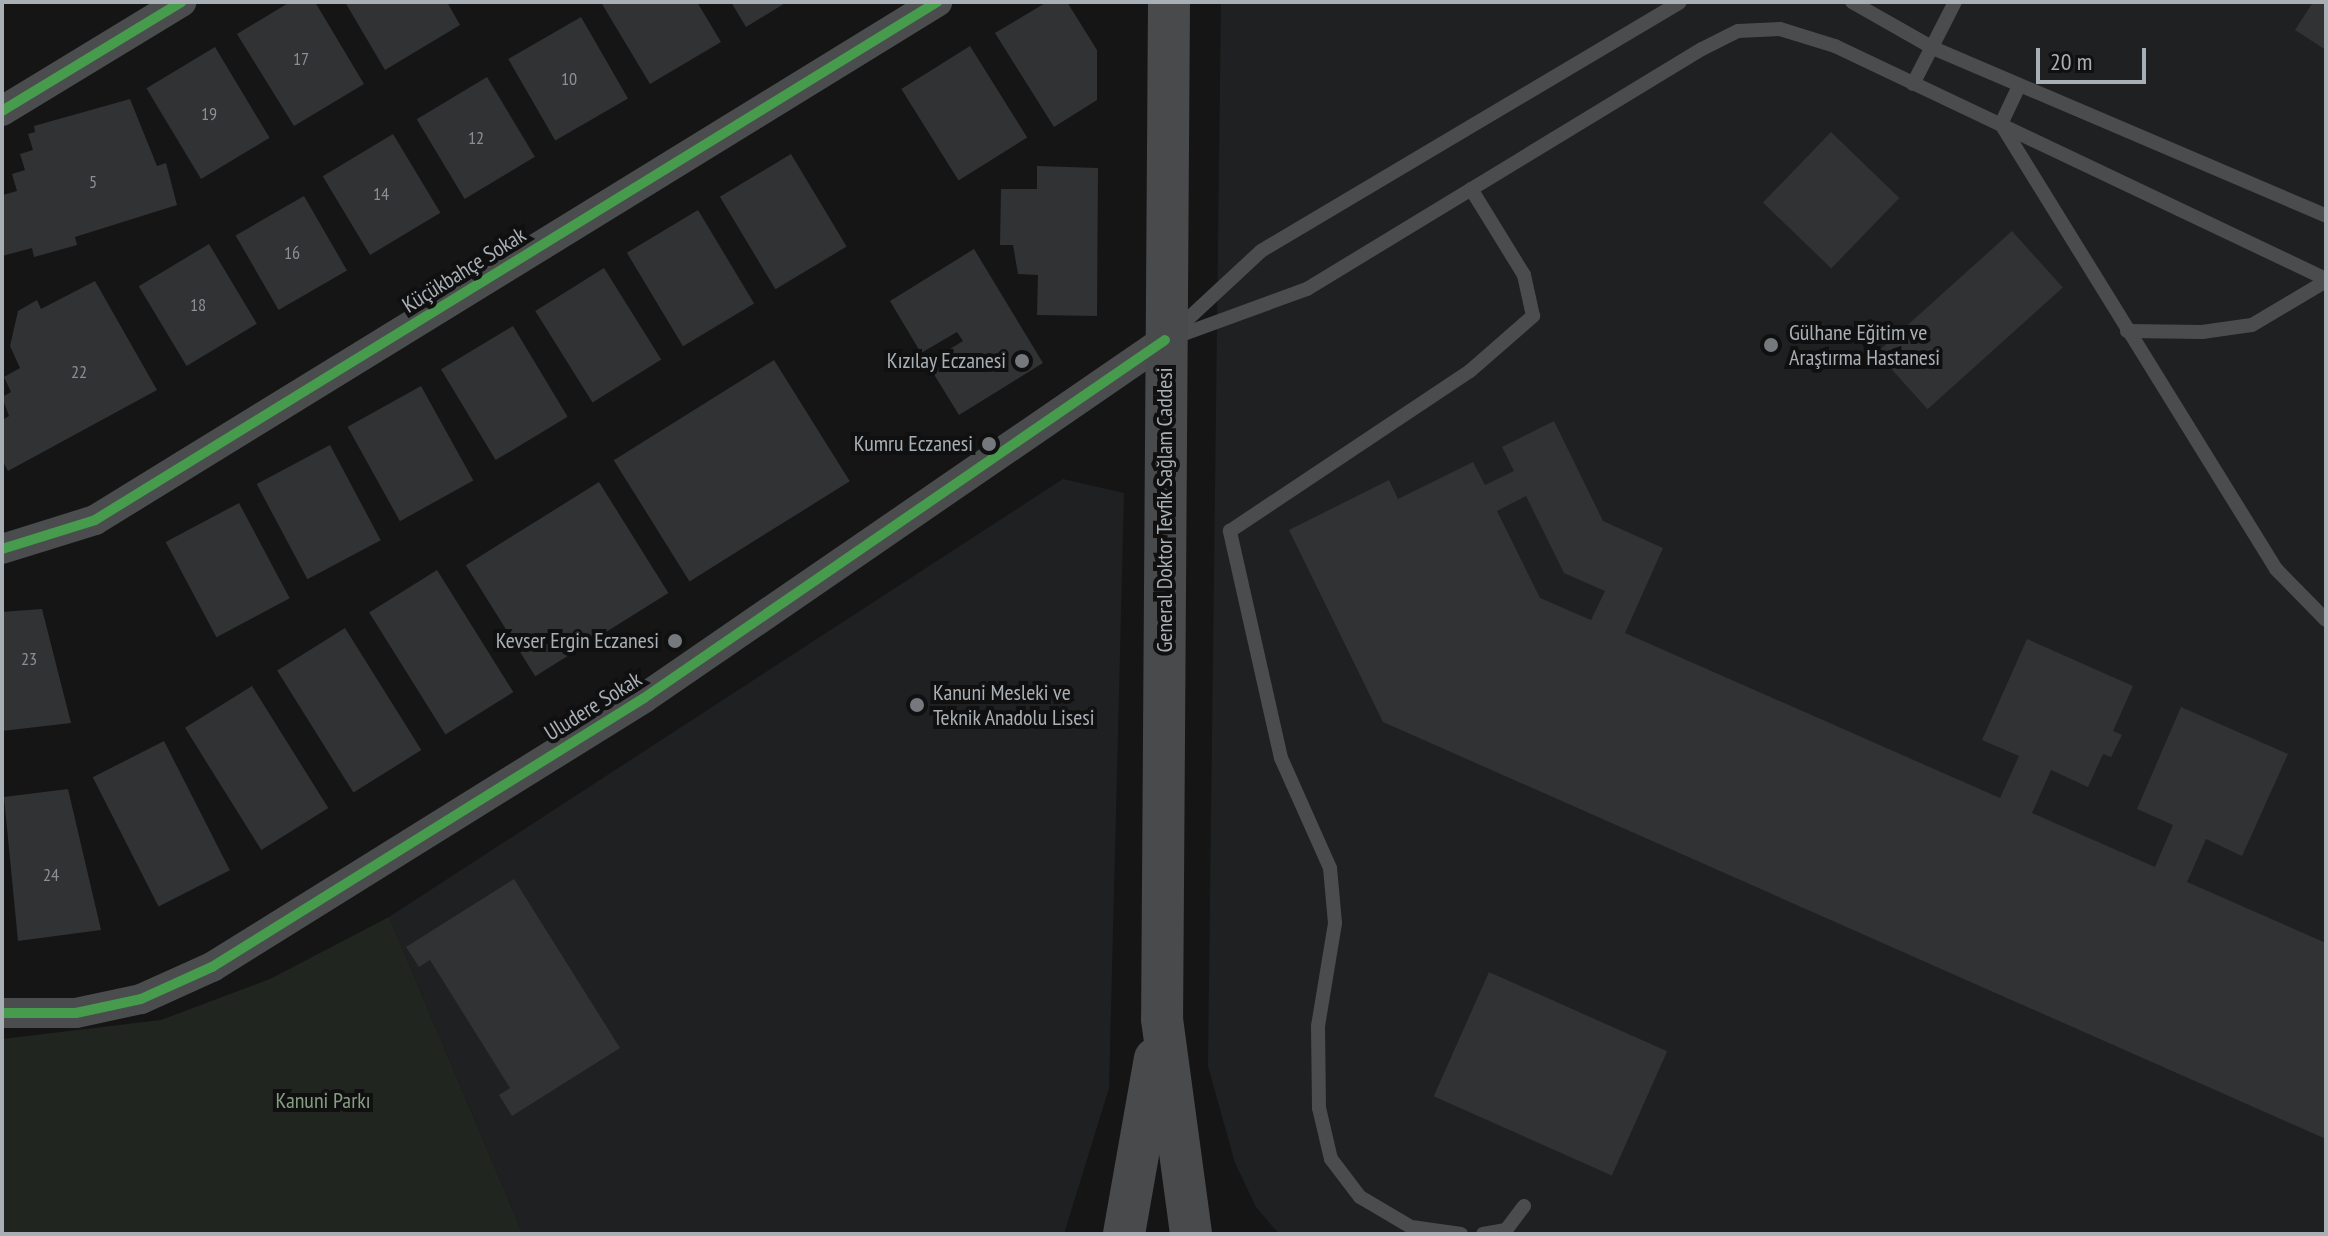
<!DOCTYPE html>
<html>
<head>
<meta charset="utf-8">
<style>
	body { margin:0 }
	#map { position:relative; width:2328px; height:1236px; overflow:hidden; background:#151516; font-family:"PT Sans Narrow",sans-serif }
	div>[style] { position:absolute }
	.built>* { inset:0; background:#1f2021 }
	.green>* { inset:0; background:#202520 }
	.building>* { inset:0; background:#313233; transform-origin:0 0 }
	.lane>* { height:14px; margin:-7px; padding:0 7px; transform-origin:7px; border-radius:7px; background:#4a4c4e }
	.street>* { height:30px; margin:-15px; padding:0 15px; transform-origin:15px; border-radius:15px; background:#4a4c4e }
	.secondary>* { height:42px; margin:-21px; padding:0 21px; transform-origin:21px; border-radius:21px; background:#494a4c }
	.cycleway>* { height:10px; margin:-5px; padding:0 5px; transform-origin:5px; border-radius:5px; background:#469c4c }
	.dots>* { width:22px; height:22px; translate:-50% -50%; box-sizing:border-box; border:4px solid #101011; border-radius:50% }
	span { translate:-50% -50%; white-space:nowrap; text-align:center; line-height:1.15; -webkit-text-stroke:8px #101011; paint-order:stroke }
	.number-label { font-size:18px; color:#8a9094 }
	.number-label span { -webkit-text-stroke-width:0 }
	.street-label { font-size:22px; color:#a8afb5 }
	.poi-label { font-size:22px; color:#a8afb5 }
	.left { translate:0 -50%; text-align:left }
	.right { translate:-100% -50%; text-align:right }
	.park-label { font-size:22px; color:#869e81 }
	.frame { position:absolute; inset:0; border:4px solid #a8afb5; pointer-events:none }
	.scale { position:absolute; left:2036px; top:48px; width:110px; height:36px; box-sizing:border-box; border:4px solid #a8afb5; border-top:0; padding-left:10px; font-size:24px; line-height:28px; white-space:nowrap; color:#a8afb5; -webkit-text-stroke:6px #101011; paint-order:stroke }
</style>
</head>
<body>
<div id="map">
	<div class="built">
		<i style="clip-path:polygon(1221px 2px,2326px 2px,2326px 1234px,1280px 1234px,1273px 1227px,1256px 1207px,1235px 1163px,1208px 1066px)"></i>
		<i style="clip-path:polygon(1063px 479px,1124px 493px,1109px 1088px,1064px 1234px,523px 1234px,389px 917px)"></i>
	</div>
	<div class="green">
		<i style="clip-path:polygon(389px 917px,523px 1234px,2px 1234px,2px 1039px,161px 1020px,270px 979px)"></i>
	</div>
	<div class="building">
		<i style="clip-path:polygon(290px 2px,315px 2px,364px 84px,294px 126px,237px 34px)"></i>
		<i style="clip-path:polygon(345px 2px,447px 2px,460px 25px,385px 70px)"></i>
		<i style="clip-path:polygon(697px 2px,721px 42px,650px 84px,602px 4px)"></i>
		<i style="clip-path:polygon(731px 2px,787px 2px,746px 27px)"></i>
		<i style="clip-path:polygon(1047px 2px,1067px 2px,1097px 50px,1097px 100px,1054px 127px,995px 33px)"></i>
		<i style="clip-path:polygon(2313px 2px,2326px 2px,2326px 50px,2295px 30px)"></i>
		<i style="left:581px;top:17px;width:94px;height:84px;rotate:60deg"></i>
		<i style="left:970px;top:46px;width:108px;height:81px;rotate:58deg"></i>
		<i style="left:215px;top:47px;width:106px;height:80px;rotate:59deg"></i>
		<i style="left:487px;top:77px;width:93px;height:82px;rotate:59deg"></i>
		<i style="clip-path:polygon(130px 99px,157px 166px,166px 163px,177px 205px,75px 237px,77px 245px,34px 257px,32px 248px,2px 256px,3px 195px,17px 191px,12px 174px,25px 170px,20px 154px,33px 150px,28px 134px,35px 132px,34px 126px)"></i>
		<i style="left:1831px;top:132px;width:95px;height:98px;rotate:44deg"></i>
		<i style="left:393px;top:134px;width:92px;height:82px;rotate:59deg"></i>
		<i style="left:791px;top:154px;width:108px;height:83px;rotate:59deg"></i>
		<i style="clip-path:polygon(1037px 166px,1098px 168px,1097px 316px,1037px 315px,1038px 275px,1018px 274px,1013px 245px,1000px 245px,1001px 189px,1037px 189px)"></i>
		<i style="left:304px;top:196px;width:86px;height:79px;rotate:60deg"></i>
		<i style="left:698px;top:210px;width:109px;height:83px;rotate:59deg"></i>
		<i style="left:2012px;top:231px;width:76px;height:182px;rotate:48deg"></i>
		<i style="left:209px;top:244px;width:93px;height:82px;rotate:59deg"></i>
		<i style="clip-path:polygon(974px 249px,1043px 363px,959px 415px,927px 363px,963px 341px,957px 332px,921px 353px,890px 301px)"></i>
		<i style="left:604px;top:268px;width:108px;height:81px;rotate:58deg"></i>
		<i style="clip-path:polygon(95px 281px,157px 390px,8px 471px,2px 460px,2px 420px,9px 416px,2px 397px,11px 392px,4px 377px,20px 368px,10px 346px,18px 311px,37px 300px,41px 309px)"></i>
		<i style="left:513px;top:326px;width:106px;height:84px;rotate:59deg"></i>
		<i style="left:774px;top:360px;width:143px;height:189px;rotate:58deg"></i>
		<i style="left:421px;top:386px;width:108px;height:84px;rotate:61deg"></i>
		<i style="clip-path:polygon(evenodd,1554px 421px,1603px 521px,1663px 548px,1625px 633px,2000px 798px,2019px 756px,1982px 740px,2027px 639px,2133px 686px,2113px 731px,2122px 735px,2111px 757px,2103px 754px,2088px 787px,2051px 770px,2032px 813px,2155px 867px,2173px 825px,2137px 809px,2181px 707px,2288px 754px,2242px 856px,2206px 839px,2187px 882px,2326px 943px,2326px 1139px,1383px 722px,1289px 530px,1389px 480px,1398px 499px,1473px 462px,1485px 485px,1514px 471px,1502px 447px,1554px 421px,1526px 496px,1564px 573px,1605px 591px,1591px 620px,1540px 598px,1497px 511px,1526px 496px)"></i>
		<i style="left:330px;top:445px;width:108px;height:83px;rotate:62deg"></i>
		<i style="left:599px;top:482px;width:131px;height:157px;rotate:58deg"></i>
		<i style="left:239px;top:503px;width:108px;height:83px;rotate:62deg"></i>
		<i style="left:437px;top:570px;width:144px;height:80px;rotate:58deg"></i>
		<i style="clip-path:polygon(42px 609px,71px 723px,2px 731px,2px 612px)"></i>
		<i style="left:345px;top:628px;width:144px;height:80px;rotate:58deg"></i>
		<i style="left:252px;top:686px;width:144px;height:79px;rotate:58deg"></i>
		<i style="left:164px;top:741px;width:145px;height:80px;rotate:63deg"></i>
		<i style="clip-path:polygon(68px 789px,101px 930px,18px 941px,4px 797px)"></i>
		<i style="clip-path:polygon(514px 879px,620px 1048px,512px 1116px,499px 1095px,510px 1088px,430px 960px,419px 967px,406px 947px)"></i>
		<i style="left:1489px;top:972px;width:195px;height:136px;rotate:24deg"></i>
	</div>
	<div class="lane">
		<i style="left:1852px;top:2px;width:93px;rotate:29.6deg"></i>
		<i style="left:1933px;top:48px;width:427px;rotate:23.1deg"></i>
		<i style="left:1913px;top:84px;width:92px;rotate:-62.9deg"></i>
		<i style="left:2019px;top:86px;width:42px;rotate:115.3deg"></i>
		<i style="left:2001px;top:124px;width:523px;rotate:58.28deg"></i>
		<i style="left:2276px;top:569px;width:71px;rotate:45.6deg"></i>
		<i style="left:1176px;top:330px;width:116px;rotate:-42.9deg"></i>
		<i style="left:1261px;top:251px;width:487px;rotate:-30.7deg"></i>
		<i style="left:2127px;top:331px;width:75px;rotate:0.8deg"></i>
		<i style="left:2202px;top:332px;width:50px;rotate:-8deg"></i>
		<i style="left:2252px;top:325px;width:86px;rotate:-30.7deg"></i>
		<i style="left:1170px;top:339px;width:146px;rotate:-20.1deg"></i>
		<i style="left:1307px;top:289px;width:462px;rotate:-31.3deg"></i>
		<i style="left:1702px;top:49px;width:40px;rotate:-26.6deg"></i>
		<i style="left:1738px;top:31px;width:42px;rotate:-2.7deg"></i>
		<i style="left:1780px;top:29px;width:58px;rotate:17.2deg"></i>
		<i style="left:1835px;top:46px;width:543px;rotate:25.39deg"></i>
		<i style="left:1461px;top:1234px;width:50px;rotate:-172deg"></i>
		<i style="left:1411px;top:1227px;width:59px;rotate:-149.5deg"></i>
		<i style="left:1360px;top:1197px;width:48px;rotate:-127.3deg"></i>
		<i style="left:1331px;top:1159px;width:52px;rotate:-103.2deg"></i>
		<i style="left:1319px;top:1108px;width:82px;rotate:-90.7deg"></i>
		<i style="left:1318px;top:1026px;width:104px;rotate:-80.6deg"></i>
		<i style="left:1335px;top:923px;width:55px;rotate:-95.2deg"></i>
		<i style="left:1330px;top:868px;width:120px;rotate:-114deg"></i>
		<i style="left:1281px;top:758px;width:233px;rotate:-102.7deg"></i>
		<i style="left:1230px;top:531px;width:288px;rotate:-33.7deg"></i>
		<i style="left:1470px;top:371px;width:84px;rotate:-41.1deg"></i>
		<i style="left:1533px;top:316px;width:42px;rotate:-102.4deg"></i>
		<i style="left:1524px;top:275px;width:101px;rotate:-121.6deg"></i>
		<i style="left:1483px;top:1234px;width:23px;rotate:-10deg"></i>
		<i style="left:1506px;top:1230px;width:30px;rotate:-53deg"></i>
	</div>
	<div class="street">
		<i style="left:2px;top:111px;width:210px;rotate:-31.3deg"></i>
		<i style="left:2px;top:549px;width:97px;rotate:-17.3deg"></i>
		<i style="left:95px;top:520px;width:989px;rotate:-31.6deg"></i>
		<i style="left:2px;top:1013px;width:74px"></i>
		<i style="left:76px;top:1013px;width:66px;rotate:-12.2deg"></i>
		<i style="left:141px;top:999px;width:78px;rotate:-24.3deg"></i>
		<i style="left:212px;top:967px;width:509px;rotate:-31.91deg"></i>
		<i style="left:644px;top:698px;width:632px;rotate:-34.49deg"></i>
	</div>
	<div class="secondary">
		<i style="left:1169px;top:2px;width:1017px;rotate:90.39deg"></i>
		<i style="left:1162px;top:1019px;width:217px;rotate:82.3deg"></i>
		<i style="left:1124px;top:1234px;width:178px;rotate:-80deg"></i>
	</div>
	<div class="cycleway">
		<i style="left:2px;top:111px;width:210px;rotate:-31.3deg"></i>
		<i style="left:2px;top:549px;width:97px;rotate:-17.3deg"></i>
		<i style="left:95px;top:520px;width:989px;rotate:-31.6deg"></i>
		<i style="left:2px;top:1013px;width:74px"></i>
		<i style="left:76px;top:1013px;width:66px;rotate:-12.2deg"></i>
		<i style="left:141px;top:999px;width:78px;rotate:-24.3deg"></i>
		<i style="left:212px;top:967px;width:509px;rotate:-31.91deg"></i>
		<i style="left:644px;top:698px;width:632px;rotate:-34.49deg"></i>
	</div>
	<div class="dots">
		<i style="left:1771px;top:345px;background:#75797d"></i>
		<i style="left:1022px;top:361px;background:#75797d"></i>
		<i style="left:989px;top:444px;background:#75797d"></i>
		<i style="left:675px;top:641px;background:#75797d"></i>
		<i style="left:917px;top:705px;background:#75797d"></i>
	</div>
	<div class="number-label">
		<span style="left:301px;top:59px">17</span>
		<span style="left:569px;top:79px">10</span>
		<span style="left:209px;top:114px">19</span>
		<span style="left:476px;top:138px">12</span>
		<span style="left:93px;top:182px">5</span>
		<span style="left:381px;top:194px">14</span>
		<span style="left:292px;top:253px">16</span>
		<span style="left:198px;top:305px">18</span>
		<span style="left:79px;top:372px">22</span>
		<span style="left:29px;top:659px">23</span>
		<span style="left:51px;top:875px">24</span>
	</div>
	<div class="street-label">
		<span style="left:464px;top:270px;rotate:-32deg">Küçükbahçe Sokak</span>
		<span style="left:1165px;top:510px;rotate:-90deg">General Doktor Tevfik Sağlam Caddesi</span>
		<span style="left:593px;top:706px;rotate:-32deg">Uludere Sokak</span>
	</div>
	<div class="poi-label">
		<span class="left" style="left:1789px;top:345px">Gülhane Eğitim ve<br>Araştırma Hastanesi</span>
		<span class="right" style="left:1006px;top:361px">Kızılay Eczanesi</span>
		<span class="right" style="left:973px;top:444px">Kumru Eczanesi</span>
		<span class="right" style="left:659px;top:641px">Kevser Ergin Eczanesi</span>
		<span class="left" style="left:933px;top:705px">Kanuni Mesleki ve<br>Teknik Anadolu Lisesi</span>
	</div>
	<div class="park-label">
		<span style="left:323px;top:1101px">Kanuni Parkı</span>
	</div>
	<div class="frame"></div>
	<div class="scale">20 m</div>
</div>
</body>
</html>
